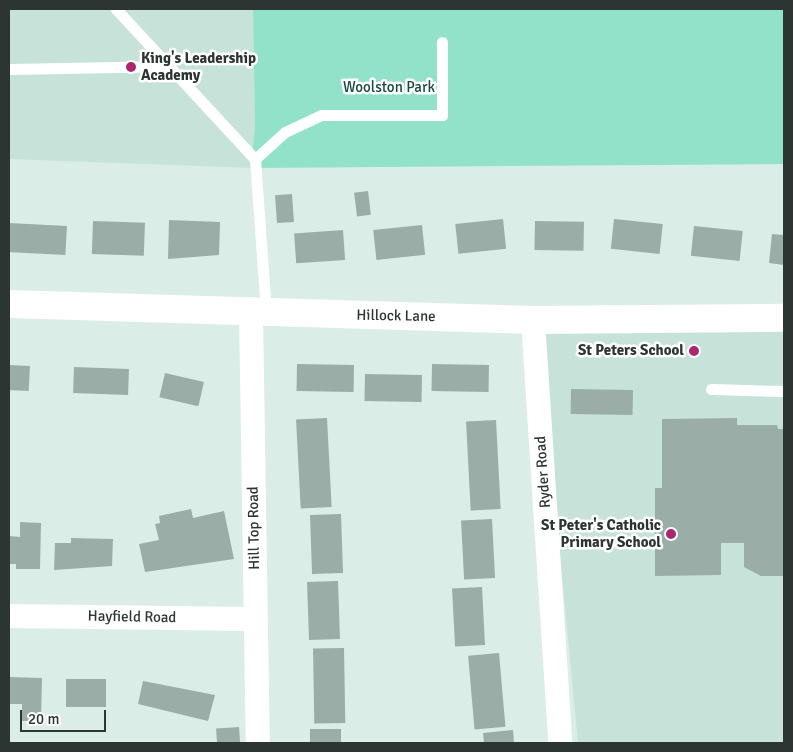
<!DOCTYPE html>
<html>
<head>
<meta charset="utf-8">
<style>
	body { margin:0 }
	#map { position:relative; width:793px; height:752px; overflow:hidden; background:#dbede7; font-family:Signika,sans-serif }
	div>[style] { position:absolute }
	.built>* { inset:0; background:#c7e3d9 }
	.green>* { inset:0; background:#91e2c9 }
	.building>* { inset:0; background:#9bada7; transform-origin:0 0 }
	.lane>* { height:11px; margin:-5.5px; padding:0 5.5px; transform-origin:5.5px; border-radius:5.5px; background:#fff }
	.street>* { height:24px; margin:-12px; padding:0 12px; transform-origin:12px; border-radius:12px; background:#fff }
	.secondary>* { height:28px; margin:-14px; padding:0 14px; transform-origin:14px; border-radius:14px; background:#fff }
	.dots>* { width:14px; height:14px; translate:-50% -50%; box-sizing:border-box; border:2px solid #fff; border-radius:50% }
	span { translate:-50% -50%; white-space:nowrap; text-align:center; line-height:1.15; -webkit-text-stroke:5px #fff; paint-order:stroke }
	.poi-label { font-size:15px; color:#2d3532; font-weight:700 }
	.left { translate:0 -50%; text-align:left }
	.right { translate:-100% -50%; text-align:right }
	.park-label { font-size:15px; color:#154a3c }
	.street-label { font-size:15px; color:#2d3532 }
	.frame { position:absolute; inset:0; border:10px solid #2d3532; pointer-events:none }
	.scale { position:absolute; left:20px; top:710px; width:86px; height:22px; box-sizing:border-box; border:2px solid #2d3532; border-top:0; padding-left:6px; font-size:15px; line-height:18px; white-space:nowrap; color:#2d3532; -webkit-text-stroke:4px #fff; paint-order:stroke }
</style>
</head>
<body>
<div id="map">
	<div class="built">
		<i style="clip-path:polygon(9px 9px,253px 9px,255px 125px,251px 168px,9px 159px)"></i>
		<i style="clip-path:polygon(784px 318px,784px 743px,578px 743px,538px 325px)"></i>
	</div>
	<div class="green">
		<i style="clip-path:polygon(253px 9px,784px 9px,784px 164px,251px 168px,255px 125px)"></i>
	</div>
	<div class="building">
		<i style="left:368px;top:191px;width:24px;height:14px;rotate:83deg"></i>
		<i style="left:292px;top:194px;width:28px;height:17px;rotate:86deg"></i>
		<i style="left:503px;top:219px;width:30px;height:48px;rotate:84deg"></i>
		<i style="left:614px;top:219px;width:49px;height:30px;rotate:6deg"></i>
		<i style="clip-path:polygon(169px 220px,220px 222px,219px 255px,168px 259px)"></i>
		<i style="left:93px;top:221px;width:52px;height:33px;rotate:2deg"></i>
		<i style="left:535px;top:221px;width:49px;height:29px;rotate:1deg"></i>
		<i style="left:9px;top:223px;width:58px;height:29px;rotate:3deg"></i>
		<i style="left:422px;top:225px;width:30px;height:49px;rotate:84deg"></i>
		<i style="left:694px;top:226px;width:49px;height:30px;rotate:6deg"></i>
		<i style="left:343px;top:230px;width:30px;height:49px;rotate:86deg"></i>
		<i style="clip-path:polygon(772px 234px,784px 235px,784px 265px,769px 263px)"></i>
		<i style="left:297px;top:364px;width:57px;height:27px;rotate:1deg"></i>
		<i style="left:432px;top:364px;width:57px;height:27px;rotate:1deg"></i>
		<i style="left:9px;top:365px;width:21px;height:25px;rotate:3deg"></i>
		<i style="left:74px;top:367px;width:55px;height:26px;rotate:2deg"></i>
		<i style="left:165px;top:373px;width:40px;height:25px;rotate:13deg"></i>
		<i style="left:365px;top:374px;width:57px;height:27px;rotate:1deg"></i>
		<i style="left:571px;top:389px;width:62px;height:25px;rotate:1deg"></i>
		<i style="left:327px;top:418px;width:89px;height:31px;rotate:87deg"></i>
		<i style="clip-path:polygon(737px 418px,737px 425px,777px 425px,778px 429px,784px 429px,784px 576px,761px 576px,744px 567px,744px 543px,721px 543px,721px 575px,655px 576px,655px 488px,662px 488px,662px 419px)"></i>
		<i style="left:496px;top:420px;width:89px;height:30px;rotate:87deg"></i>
		<i style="clip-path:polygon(191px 509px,193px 518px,224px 511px,234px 559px,145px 572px,139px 544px,159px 540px,155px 524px,160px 523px,159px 516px)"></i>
		<i style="left:341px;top:514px;width:59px;height:31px;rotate:88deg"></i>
		<i style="left:492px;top:519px;width:59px;height:31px;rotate:87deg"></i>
		<i style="clip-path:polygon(20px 522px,41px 523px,40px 569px,16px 569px,16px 564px,9px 564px,9px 536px,20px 537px)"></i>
		<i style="clip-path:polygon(71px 538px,113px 539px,112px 566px,54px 570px,55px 543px,71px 543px)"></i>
		<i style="left:338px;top:581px;width:58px;height:31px;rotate:88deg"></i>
		<i style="left:482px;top:587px;width:58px;height:30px;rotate:87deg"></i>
		<i style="left:344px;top:648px;width:75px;height:31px;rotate:89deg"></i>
		<i style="left:499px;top:653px;width:74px;height:31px;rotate:85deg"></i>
		<i style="clip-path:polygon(9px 677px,42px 678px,41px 721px,22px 721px,22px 704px,9px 704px)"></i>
		<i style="left:66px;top:679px;width:40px;height:28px"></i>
		<i style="clip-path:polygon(143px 681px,215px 695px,208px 721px,138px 704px)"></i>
		<i style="left:239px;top:727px;width:16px;height:23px;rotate:86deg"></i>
		<i style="left:310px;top:729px;width:31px;height:14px"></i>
		<i style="clip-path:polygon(513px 730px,514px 743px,484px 743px,483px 733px)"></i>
	</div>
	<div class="lane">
		<i style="left:116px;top:9px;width:205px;rotate:47.2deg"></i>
		<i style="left:255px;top:159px;width:154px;rotate:85.9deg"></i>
		<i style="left:9px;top:69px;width:161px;rotate:-1.1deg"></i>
		<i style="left:255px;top:159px;width:40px;rotate:-42deg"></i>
		<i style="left:285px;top:132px;width:40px;rotate:-25deg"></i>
		<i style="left:321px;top:115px;width:121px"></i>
		<i style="left:442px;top:115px;width:73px;rotate:-90deg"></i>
		<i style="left:711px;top:389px;width:73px;rotate:1.6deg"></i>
	</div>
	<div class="street">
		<i style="left:251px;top:312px;width:431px;rotate:89.1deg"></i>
		<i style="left:533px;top:320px;width:424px;rotate:86.3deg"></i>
		<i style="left:9px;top:616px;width:246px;rotate:0.7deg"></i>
	</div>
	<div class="secondary">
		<i style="left:9px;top:304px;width:524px;rotate:1.75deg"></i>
		<i style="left:533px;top:320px;width:251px;rotate:-0.5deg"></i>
	</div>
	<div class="dots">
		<i style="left:131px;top:67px;background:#ac266e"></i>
		<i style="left:694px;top:351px;background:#ac266e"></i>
		<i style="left:671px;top:534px;background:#ac266e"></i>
	</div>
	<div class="poi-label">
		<span class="left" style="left:141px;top:67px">King's Leadership<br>Academy</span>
		<span class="right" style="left:684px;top:351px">St Peters School</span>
		<span class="right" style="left:661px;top:534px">St Peter's Catholic<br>Primary School</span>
	</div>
	<div class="park-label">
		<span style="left:389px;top:88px">Woolston Park</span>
	</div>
	<div class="street-label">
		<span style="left:396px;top:316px;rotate:1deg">Hillock Lane</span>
		<span style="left:543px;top:472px;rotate:-94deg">Ryder Road</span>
		<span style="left:254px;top:528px;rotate:-91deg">Hill Top Road</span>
		<span style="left:132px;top:617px;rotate:1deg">Hayfield Road</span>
	</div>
	<div class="frame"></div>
	<div class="scale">20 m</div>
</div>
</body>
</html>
